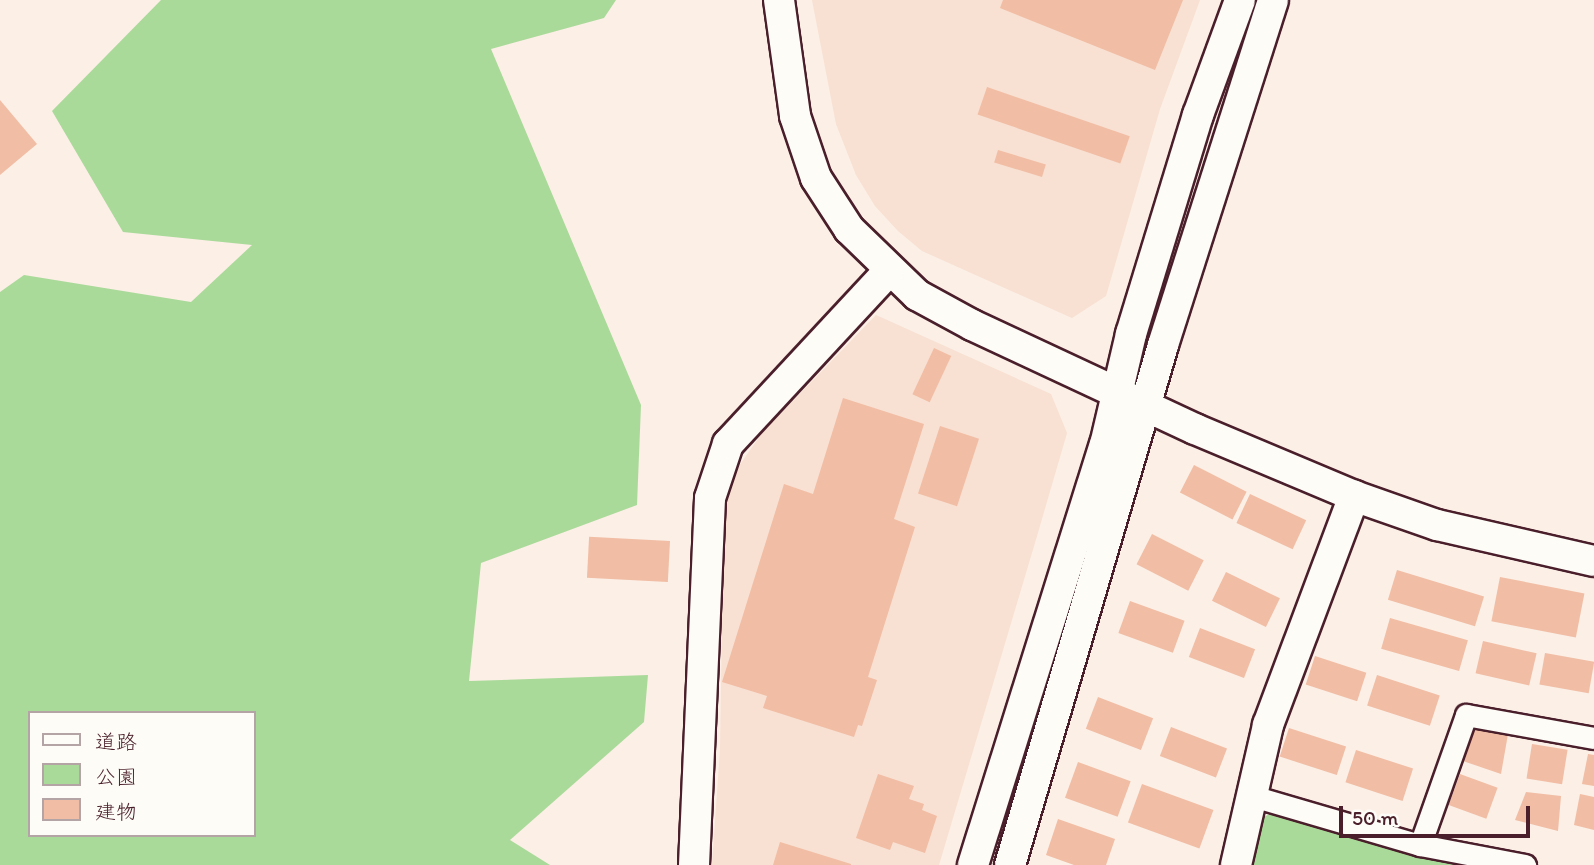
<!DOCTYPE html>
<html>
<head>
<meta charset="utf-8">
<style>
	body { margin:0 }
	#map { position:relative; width:1594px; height:865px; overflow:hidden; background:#fbefe6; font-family:Itim,"Klee One",sans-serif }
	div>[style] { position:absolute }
	.built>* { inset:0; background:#f8e0d2 }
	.green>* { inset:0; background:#aada9a }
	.building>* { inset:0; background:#f1bda4; transform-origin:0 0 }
	.roads { filter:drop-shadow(2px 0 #4a1f2b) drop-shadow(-2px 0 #4a1f2b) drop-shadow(0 2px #4a1f2b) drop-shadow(0 -2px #4a1f2b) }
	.street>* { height:21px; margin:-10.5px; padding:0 10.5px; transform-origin:10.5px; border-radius:10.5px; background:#fdfcf7 }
	.secondary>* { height:30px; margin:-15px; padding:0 15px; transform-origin:15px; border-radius:15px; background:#fdfcf7 }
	span { translate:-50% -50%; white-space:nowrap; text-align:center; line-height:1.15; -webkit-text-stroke:6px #fdfcf7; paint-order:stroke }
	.legend { position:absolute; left:28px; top:711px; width:228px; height:126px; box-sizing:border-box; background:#fdfcf7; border:2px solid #b5a4a5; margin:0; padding:9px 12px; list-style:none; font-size:21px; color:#4a1f2b }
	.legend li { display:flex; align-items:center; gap:14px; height:35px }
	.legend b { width:35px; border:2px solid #b5a4a5 }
	.scale { position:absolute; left:1339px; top:806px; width:191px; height:32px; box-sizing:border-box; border:4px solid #4a1f2b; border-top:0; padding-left:9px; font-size:21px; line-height:24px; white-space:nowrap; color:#4a1f2b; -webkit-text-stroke:5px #fdfcf7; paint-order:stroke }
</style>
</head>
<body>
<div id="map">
	<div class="built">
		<i style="clip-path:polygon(812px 0,1200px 0,1160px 109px,1106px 296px,1072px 318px,922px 251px,898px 231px,875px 206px,856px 175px,836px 124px)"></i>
		<i style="clip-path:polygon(876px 315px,1051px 394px,1067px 433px,1037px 536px,939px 865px,712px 865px,720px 750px,724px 502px,739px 466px,762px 433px)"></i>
	</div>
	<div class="green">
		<i style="clip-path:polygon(evenodd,161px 0,616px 0,604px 18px,491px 49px,641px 405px,637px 505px,481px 563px,469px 681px,648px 675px,644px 722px,510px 840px,550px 865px,0 865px,0 292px,24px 275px,191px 302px,252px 245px,123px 232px,52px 111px,161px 0,30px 713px,254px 713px,254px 835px,30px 835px,30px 713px)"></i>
		<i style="clip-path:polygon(1272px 813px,1419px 854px,1466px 865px,1253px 865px,1259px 819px)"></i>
	</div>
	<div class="building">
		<i style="clip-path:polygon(1003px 0,1183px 0,1155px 70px,1000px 8px)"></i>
		<i style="left:987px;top:87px;width:151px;height:29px;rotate:19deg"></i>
		<i style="clip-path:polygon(0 100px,37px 144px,0 175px)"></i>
		<i style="left:998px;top:150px;width:50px;height:13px;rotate:17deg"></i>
		<i style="left:934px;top:348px;width:19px;height:51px;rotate:25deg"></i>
		<i style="clip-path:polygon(843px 398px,924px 424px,894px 519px,915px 527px,868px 677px,877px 680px,862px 726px,858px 725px,854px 737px,763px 708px,767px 696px,722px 682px,784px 484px,813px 494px)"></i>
		<i style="left:940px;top:426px;width:41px;height:71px;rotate:18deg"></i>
		<i style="left:1194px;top:465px;width:59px;height:31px;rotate:27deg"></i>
		<i style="left:1250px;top:494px;width:62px;height:32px;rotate:25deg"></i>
		<i style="left:1152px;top:534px;width:58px;height:34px;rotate:27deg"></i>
		<i style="left:670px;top:541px;width:41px;height:81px;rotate:93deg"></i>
		<i style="left:1397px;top:570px;width:91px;height:31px;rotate:17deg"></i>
		<i style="left:1226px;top:572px;width:60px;height:32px;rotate:26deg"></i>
		<i style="left:1500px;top:577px;width:86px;height:45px;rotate:11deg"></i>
		<i style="left:1130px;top:601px;width:58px;height:34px;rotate:20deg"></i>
		<i style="left:1390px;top:618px;width:81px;height:32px;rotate:16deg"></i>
		<i style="left:1200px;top:628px;width:59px;height:31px;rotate:21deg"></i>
		<i style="left:1483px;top:641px;width:55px;height:33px;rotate:13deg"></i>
		<i style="left:1545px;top:653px;width:50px;height:32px;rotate:10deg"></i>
		<i style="left:1315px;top:656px;width:54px;height:30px;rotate:18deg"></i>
		<i style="left:1377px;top:675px;width:66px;height:32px;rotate:18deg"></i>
		<i style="left:1098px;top:697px;width:59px;height:34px;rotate:21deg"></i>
		<i style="left:1171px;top:727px;width:60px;height:31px;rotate:21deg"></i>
		<i style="clip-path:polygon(1472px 727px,1508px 734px,1501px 774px,1463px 761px)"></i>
		<i style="left:1289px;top:728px;width:60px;height:30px;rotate:18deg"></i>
		<i style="left:1532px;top:744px;width:36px;height:35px;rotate:9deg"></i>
		<i style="left:1356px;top:750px;width:60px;height:34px;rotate:18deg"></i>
		<i style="clip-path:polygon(1588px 754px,1594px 755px,1594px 786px,1582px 784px)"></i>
		<i style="left:1078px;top:762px;width:56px;height:38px;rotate:20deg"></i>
		<i style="clip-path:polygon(878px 774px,914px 786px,909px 799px,924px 804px,922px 810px,937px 816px,925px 853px,893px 842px,890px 850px,856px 838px)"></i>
		<i style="left:1460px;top:774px;width:40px;height:33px;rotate:20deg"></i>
		<i style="left:1142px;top:784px;width:76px;height:41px;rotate:20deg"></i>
		<i style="clip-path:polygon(1526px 792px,1561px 796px,1558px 831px,1515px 820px)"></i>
		<i style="clip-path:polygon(1580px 794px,1594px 797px,1594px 830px,1574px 825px)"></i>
		<i style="clip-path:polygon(1058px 819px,1115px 839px,1106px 865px,1074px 865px,1046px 855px)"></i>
		<i style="clip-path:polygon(780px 842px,851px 864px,851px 865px,773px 865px)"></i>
	</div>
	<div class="roads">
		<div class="street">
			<i style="left:1249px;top:795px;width:178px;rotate:16.3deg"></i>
			<i style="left:1420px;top:845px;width:107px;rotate:10.8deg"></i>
			<i style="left:1420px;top:845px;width:138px;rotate:-70.5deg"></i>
			<i style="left:1466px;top:715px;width:130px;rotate:10.2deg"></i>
		</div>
		<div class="secondary">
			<i style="left:779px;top:0;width:117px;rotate:82.1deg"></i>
			<i style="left:795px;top:116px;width:65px;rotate:71.3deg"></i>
			<i style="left:816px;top:178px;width:61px;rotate:57.1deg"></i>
			<i style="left:849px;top:229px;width:95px;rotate:44.1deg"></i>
			<i style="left:917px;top:295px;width:63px;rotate:28.6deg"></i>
			<i style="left:972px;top:325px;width:246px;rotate:25deg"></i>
			<i style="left:1195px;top:429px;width:173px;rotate:22.8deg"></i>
			<i style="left:1354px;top:496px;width:88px;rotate:19.3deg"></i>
			<i style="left:1437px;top:525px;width:161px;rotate:12.9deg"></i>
			<i style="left:694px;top:865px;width:367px;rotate:-87.5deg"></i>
			<i style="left:710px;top:498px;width:57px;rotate:-71.6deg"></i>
			<i style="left:728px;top:444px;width:236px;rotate:-47.1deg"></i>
			<i style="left:973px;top:865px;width:440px;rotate:-72.6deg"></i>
			<i style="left:1105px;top:445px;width:114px;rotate:-76.8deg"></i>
			<i style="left:1131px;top:334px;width:229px;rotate:-73deg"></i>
			<i style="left:1198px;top:115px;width:122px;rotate:-69.9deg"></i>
			<i style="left:1010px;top:865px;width:542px;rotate:-73.6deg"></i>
			<i style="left:1163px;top:345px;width:362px;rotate:-72.3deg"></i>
			<i style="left:1236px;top:865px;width:144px;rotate:-77.1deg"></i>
			<i style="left:1268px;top:725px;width:245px;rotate:-69.4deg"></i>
		</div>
	</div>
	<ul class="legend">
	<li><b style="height:9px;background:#fdfcf7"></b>道路</li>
	<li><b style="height:19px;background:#aada9a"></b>公園</li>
	<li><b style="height:19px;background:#f1bda4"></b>建物</li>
	</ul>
	<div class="scale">50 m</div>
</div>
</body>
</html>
